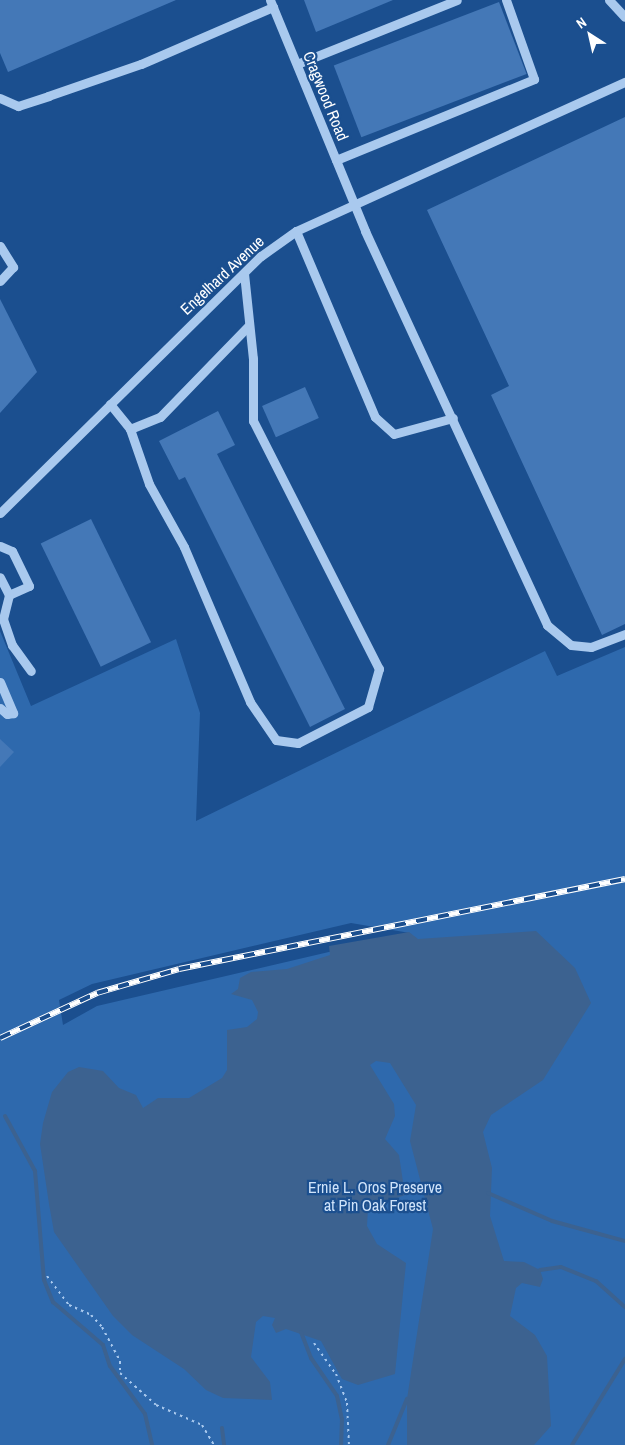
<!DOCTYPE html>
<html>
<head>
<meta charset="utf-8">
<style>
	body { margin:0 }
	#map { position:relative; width:625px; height:1445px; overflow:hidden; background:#1b4f8f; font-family:"Archivo Narrow",sans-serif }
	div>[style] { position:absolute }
	.green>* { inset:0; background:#2e69ad }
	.water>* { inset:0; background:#3c6290 }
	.stream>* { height:4px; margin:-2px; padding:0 2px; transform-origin:2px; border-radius:2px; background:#3c6290 }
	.building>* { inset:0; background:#4478b7; transform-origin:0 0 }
	.path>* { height:2px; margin-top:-1px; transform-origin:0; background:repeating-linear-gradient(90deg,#a9c9ee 0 2.5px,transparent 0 6.5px) }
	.minor>* { height:9px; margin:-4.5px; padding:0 4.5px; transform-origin:4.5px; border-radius:4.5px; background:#a9c9ee }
	.rail>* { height:5.5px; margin-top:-2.75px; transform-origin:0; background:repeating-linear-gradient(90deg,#1b4f8f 0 11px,#fff 0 22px); box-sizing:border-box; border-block:1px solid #fff }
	span { translate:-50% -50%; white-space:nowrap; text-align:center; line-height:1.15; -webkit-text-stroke:4.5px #1b4f8f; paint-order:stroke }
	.street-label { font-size:16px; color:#fff }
	.park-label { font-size:16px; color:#cfe3fa }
	.north { position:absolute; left:565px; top:10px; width:50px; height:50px; -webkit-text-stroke:4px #1b4f8f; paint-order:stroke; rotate:325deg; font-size:14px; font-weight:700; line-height:20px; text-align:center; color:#fff }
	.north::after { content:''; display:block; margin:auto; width:18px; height:22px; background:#fff; clip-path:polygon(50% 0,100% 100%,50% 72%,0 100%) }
</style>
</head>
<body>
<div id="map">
	<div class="green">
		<i style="clip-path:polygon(evenodd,0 631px,31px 706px,176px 639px,200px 713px,196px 821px,545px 651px,557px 676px,625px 647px,625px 1445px,0 1445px,0 631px,351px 923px,410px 933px,97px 1006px,63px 1025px,59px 1000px,92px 984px,351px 923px)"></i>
	</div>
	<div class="water">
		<i style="clip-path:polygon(536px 931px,575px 968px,591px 1003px,543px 1080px,491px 1115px,483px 1132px,492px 1168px,490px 1216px,504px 1261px,524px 1262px,540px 1270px,543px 1279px,540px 1287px,522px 1283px,516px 1288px,510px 1316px,535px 1335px,547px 1356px,551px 1426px,534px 1445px,407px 1445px,407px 1399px,433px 1229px,410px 1141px,416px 1105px,390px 1063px,376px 1061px,370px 1065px,394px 1104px,395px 1116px,385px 1139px,399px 1155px,405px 1195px,368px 1209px,367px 1226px,377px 1244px,406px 1263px,395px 1374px,358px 1385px,342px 1379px,321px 1341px,286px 1329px,276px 1333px,272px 1325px,275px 1318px,263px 1316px,256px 1322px,251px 1357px,270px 1382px,272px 1400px,223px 1398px,206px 1390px,184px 1369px,132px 1335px,113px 1316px,54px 1232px,49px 1204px,40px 1144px,43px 1123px,52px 1092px,68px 1072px,79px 1067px,103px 1071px,119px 1088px,136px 1095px,143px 1108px,158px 1098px,189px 1098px,222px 1078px,227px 1070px,227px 1030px,247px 1027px,257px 1019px,258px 1012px,252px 1000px,231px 994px,238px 989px,240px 978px,251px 972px,287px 969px,330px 955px,329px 946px,409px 932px,418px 939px)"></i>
	</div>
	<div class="stream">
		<i style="left:5px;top:1116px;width:63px;rotate:61.4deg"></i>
		<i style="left:35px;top:1171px;width:109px;rotate:85.3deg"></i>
		<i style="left:44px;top:1280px;width:24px;rotate:68deg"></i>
		<i style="left:53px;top:1302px;width:66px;rotate:40.7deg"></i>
		<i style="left:103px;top:1345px;width:22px;rotate:72deg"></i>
		<i style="left:110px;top:1366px;width:59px;rotate:53.9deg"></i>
		<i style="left:145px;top:1414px;width:32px;rotate:77deg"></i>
		<i style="left:488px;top:1193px;width:70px;rotate:23.6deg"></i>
		<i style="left:552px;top:1221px;width:76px;rotate:15.3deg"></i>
		<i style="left:540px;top:1270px;width:21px;rotate:-8deg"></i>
		<i style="left:561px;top:1267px;width:38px;rotate:22deg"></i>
		<i style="left:596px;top:1281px;width:39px;rotate:42deg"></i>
		<i style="left:301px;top:1332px;width:28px;rotate:69deg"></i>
		<i style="left:311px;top:1358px;width:46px;rotate:55.6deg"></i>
		<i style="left:337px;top:1396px;width:24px;rotate:78deg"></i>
		<i style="left:342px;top:1419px;width:26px;rotate:92deg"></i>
		<i style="left:222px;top:1428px;width:17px;rotate:83deg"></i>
		<i style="left:388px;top:1445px;width:50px;rotate:-67.6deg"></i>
		<i style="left:572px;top:1445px;width:101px;rotate:-58.4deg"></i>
	</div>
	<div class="building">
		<i style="clip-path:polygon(0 0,176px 0,8px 72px,0 53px)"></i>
		<i style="clip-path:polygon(304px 0,393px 0,316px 32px)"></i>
		<i style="left:499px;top:2px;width:77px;height:177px;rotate:69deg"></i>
		<i style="clip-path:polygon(625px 117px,625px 624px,602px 635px,491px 395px,509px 386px,427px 210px)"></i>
		<i style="clip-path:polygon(0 299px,37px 372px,0 413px)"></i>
		<i style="left:305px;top:387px;width:34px;height:47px;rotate:66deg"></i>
		<i style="clip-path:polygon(218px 411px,235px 445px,217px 454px,345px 709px,310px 727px,185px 477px,179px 480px,159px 441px)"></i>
		<i style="left:91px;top:519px;width:137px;height:56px;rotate:64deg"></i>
		<i style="clip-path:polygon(0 739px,14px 752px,0 767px)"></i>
	</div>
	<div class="path">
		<i style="left:47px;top:1276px;width:36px;rotate:53deg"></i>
		<i style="left:69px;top:1305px;width:24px;rotate:24deg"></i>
		<i style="left:91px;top:1315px;width:16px;rotate:47deg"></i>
		<i style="left:102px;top:1327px;width:38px;rotate:62deg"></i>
		<i style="left:120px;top:1361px;width:12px;rotate:90deg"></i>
		<i style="left:120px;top:1373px;width:48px;rotate:41.6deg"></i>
		<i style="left:156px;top:1405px;width:50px;rotate:23.5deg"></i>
		<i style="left:202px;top:1425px;width:23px;rotate:59deg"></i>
		<i style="left:314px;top:1343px;width:38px;rotate:55deg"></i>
		<i style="left:336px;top:1374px;width:31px;rotate:69deg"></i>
		<i style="left:347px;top:1403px;width:42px;rotate:87.3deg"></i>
	</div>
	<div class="minor">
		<i style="left:270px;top:0;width:250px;rotate:67.6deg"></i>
		<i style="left:365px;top:231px;width:434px;rotate:65.2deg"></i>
		<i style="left:547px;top:625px;width:31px;rotate:40deg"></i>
		<i style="left:571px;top:645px;width:20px;rotate:6deg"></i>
		<i style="left:591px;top:647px;width:36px;rotate:-21deg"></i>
		<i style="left:609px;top:0;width:23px;rotate:47deg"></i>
		<i style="left:297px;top:64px;width:172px;rotate:-21.8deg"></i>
		<i style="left:0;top:98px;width:20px;rotate:24deg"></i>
		<i style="left:18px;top:106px;width:32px;rotate:-18deg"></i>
		<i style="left:48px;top:96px;width:98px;rotate:-19deg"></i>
		<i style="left:141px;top:64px;width:144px;rotate:-23.4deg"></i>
		<i style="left:336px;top:160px;width:214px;rotate:-22.2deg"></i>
		<i style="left:534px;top:79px;width:84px;rotate:-109.5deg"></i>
		<i style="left:296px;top:231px;width:202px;rotate:67deg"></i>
		<i style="left:375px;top:417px;width:25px;rotate:42deg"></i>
		<i style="left:394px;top:434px;width:61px;rotate:-15.2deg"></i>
		<i style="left:0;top:246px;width:25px;rotate:58deg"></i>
		<i style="left:13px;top:267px;width:19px;rotate:133deg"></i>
		<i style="left:110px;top:404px;width:32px;rotate:51deg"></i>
		<i style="left:130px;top:429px;width:58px;rotate:70.9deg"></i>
		<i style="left:149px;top:484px;width:72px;rotate:60.9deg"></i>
		<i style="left:184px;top:547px;width:168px;rotate:66.9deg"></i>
		<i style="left:250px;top:702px;width:46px;rotate:55.6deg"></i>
		<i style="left:276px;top:740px;width:22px;rotate:8deg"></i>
		<i style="left:298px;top:743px;width:79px;rotate:-27.2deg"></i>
		<i style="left:368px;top:707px;width:40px;rotate:-74deg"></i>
		<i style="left:379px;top:669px;width:278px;rotate:-116.9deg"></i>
		<i style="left:253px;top:421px;width:62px;rotate:-90deg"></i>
		<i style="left:253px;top:359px;width:86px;rotate:-96deg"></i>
		<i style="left:130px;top:429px;width:32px;rotate:-22deg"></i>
		<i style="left:160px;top:417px;width:128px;rotate:-45.9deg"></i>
		<i style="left:0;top:513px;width:366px;rotate:-44.6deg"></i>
		<i style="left:261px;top:256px;width:43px;rotate:-35.5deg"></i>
		<i style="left:296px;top:231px;width:361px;rotate:-24.4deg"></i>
		<i style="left:0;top:546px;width:13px;rotate:23deg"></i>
		<i style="left:12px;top:551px;width:39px;rotate:64deg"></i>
		<i style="left:29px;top:586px;width:22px;rotate:156deg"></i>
		<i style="left:9px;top:595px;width:20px;rotate:-117deg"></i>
		<i style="left:9px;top:595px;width:25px;rotate:104deg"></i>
		<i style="left:3px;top:619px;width:28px;rotate:71deg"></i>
		<i style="left:12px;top:645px;width:32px;rotate:54deg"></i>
		<i style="left:0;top:682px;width:34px;rotate:67deg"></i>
		<i style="left:13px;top:713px;width:6px;rotate:171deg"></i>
		<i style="left:7px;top:714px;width:9px;rotate:-139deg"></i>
	</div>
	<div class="rail">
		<i style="left:0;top:1038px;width:107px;rotate:-24.9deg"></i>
		<i style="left:97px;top:993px;width:85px;rotate:-16.3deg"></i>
		<i style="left:179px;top:969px;width:455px;rotate:-11.4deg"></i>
	</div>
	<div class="street-label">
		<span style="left:326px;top:96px;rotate:68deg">Cragwood Road</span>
		<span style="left:222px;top:275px;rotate:-43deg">Engelhard Avenue</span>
	</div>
	<div class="park-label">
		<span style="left:375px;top:1196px">Ernie L. Oros Preserve<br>at Pin Oak Forest</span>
	</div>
	<div class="north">N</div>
</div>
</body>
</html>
